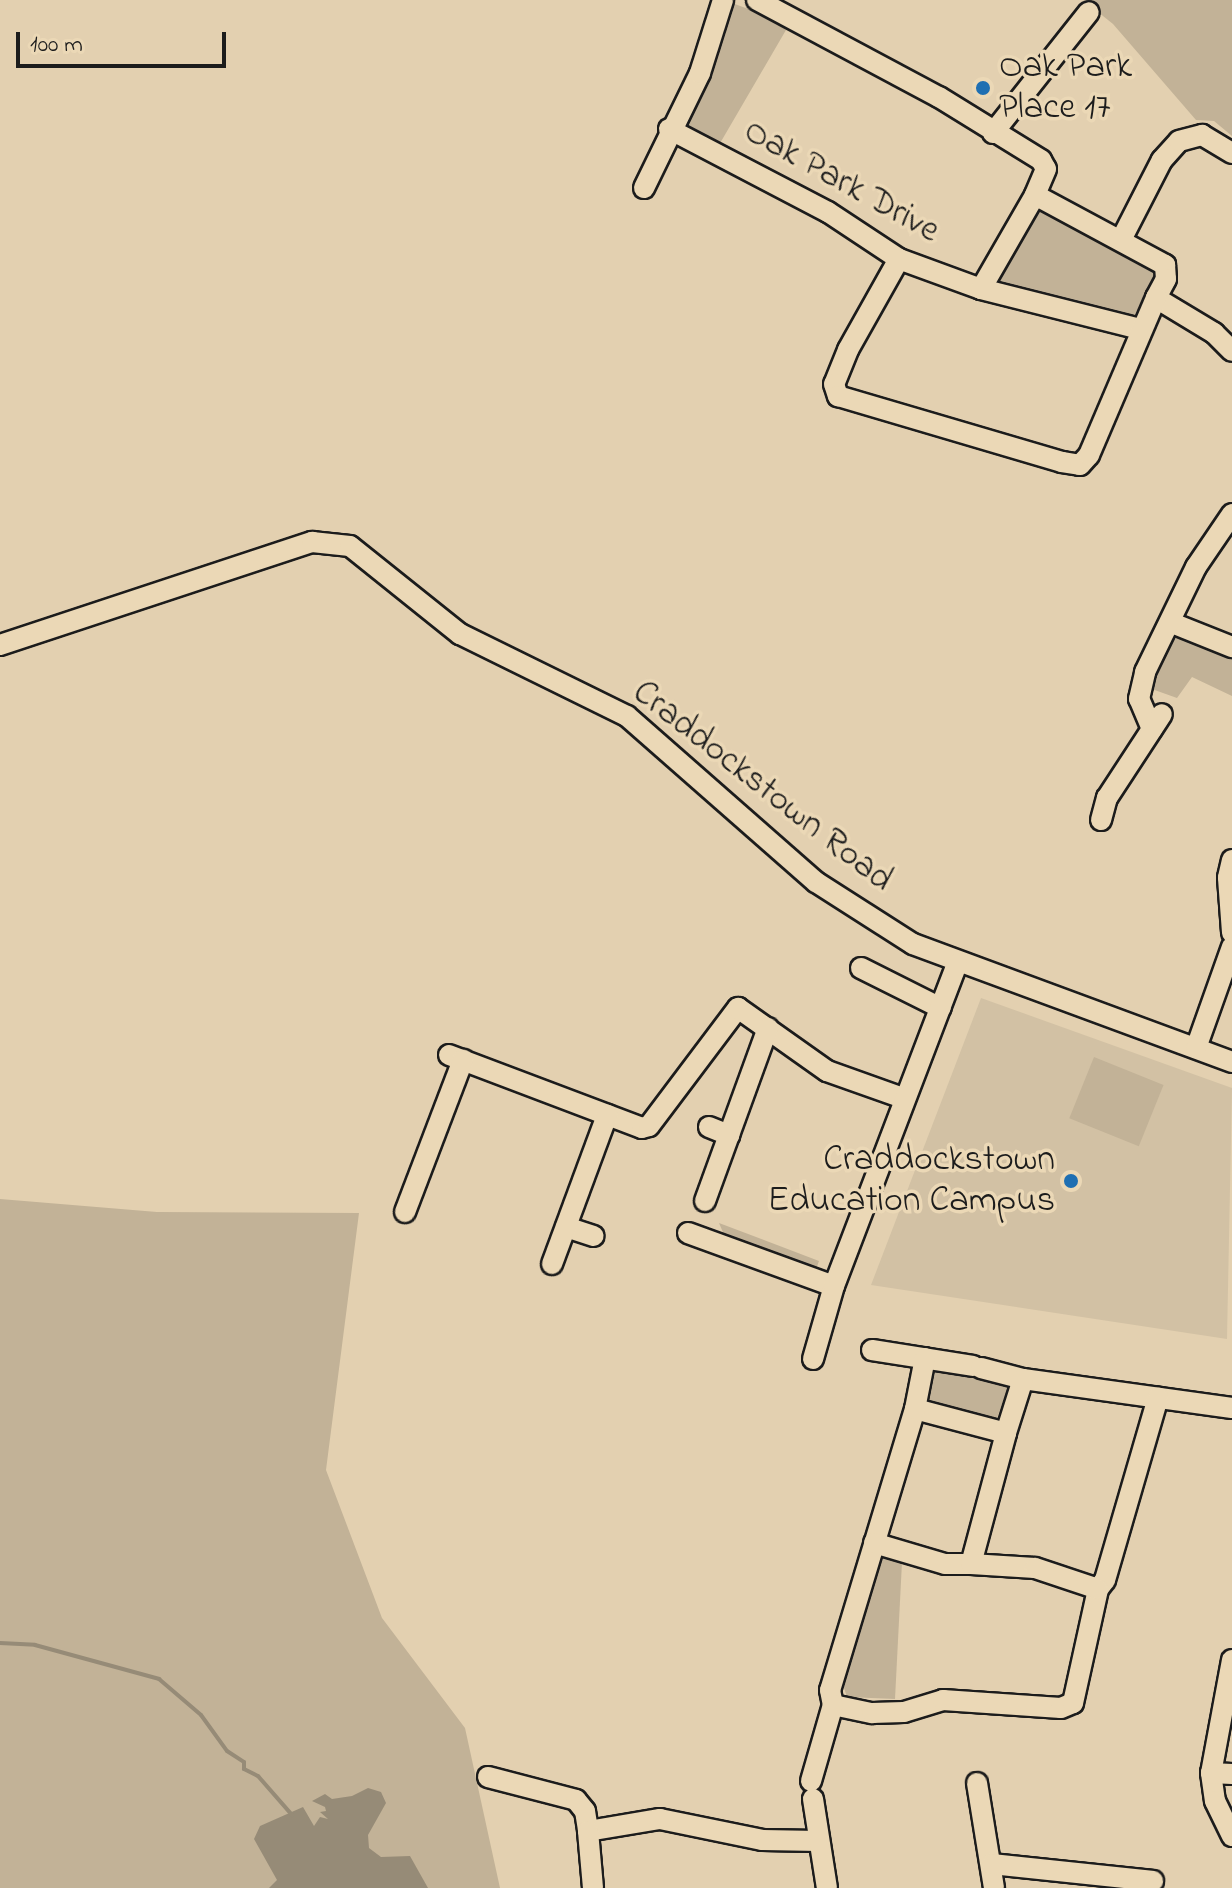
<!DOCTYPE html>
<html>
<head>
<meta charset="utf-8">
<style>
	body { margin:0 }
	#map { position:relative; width:1232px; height:1888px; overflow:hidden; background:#e3d0b0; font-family:"Indie Flower",sans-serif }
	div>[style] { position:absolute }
	.built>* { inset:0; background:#d2c1a4 }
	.green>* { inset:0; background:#c2b297; transform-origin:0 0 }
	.water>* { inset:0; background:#968b77 }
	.stream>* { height:4px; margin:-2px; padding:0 2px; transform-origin:2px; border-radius:2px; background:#968b77 }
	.roads { filter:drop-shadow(2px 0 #1c1c1c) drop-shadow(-2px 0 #1c1c1c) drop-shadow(0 2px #1c1c1c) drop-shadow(0 -2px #1c1c1c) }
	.minor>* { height:20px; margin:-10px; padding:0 10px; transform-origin:10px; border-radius:10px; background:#ebd8b6 }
	.dots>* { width:22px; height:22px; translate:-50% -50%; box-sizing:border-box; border:4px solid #ebd8b6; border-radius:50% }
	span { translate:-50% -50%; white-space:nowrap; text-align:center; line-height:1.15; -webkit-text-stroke:7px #ebd8b6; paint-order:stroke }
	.poi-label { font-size:36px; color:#1c1c1c }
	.left { translate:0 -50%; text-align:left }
	.right { translate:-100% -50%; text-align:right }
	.street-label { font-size:36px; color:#1c1c1c }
	.scale { position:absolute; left:16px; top:32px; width:210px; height:36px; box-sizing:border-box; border:4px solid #1c1c1c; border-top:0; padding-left:10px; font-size:24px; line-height:28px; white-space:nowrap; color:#1c1c1c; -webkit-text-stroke:6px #ebd8b6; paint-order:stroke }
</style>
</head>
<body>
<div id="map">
	<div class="built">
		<i style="clip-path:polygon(981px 998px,1232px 1088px,1227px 1339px,871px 1285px)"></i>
	</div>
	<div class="green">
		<i style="clip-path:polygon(1083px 0,1232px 0,1232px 136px,1214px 121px,1196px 120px,1113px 24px)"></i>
		<i style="clip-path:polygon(732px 3px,770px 17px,786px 30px,719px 145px,683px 124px,718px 53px)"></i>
		<i style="clip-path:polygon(1036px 204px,1158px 270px,1149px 296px,1130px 320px,992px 283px)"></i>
		<i style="clip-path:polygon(1183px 635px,1232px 655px,1232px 696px,1192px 677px,1177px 698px,1149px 688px,1171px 641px)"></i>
		<i style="left:1094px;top:1057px;width:75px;height:66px;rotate:22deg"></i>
		<i style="clip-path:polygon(0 1199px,157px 1212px,359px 1213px,326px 1470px,382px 1618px,465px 1728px,500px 1888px,0 1888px)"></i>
		<i style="clip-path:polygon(719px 1223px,819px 1261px,815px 1272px,725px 1237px)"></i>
		<i style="clip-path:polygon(935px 1368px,1011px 1380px,997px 1418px,925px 1401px)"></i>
		<i style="clip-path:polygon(882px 1558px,902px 1562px,895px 1699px,847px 1697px,843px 1685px)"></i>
	</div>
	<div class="water">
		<i style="clip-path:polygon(368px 1788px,381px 1792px,386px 1803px,368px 1835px,369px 1848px,381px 1857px,410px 1856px,428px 1888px,269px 1888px,277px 1880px,254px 1839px,260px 1826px,303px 1807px,314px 1826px,320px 1817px,328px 1819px,320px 1812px,326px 1811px,325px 1807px,312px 1801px,325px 1794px,332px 1799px,352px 1796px)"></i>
	</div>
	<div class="stream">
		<i style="left:0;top:1643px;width:35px;rotate:3deg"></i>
		<i style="left:35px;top:1645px;width:129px;rotate:15.3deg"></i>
		<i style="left:159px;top:1679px;width:55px;rotate:40.6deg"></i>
		<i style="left:201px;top:1715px;width:44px;rotate:54.2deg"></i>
		<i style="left:227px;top:1751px;width:20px;rotate:33deg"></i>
		<i style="left:244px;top:1762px;width:7px;rotate:90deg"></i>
		<i style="left:244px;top:1769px;width:16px;rotate:27deg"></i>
		<i style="left:258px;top:1776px;width:52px;rotate:48.9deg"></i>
	</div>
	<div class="roads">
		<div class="minor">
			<i style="left:757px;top:0;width:206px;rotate:28.1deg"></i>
			<i style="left:939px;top:97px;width:120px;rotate:31.7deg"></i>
			<i style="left:1041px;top:160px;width:10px;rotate:61deg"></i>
			<i style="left:1046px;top:169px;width:28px;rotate:113deg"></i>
			<i style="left:1035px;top:195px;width:148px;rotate:28.3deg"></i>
			<i style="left:1165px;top:265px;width:14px;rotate:86deg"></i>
			<i style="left:1166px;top:279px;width:21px;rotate:118deg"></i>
			<i style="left:1156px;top:298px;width:68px;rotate:31.1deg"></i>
			<i style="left:1214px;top:333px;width:25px;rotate:45deg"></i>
			<i style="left:669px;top:129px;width:179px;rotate:27.6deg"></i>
			<i style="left:828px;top:212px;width:85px;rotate:33.5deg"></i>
			<i style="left:899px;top:259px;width:87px;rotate:20.1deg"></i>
			<i style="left:981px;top:289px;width:164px;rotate:14.1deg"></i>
			<i style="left:993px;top:133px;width:154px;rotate:-51.6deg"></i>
			<i style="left:644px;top:188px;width:128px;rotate:-64deg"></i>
			<i style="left:700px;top:73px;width:77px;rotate:-72.5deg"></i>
			<i style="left:1122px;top:238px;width:88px;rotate:-62.9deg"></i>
			<i style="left:1162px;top:160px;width:25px;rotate:-48deg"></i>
			<i style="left:1179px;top:141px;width:24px;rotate:-15deg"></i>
			<i style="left:1202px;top:135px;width:35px;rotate:31deg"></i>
			<i style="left:899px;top:259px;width:104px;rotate:119.3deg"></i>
			<i style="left:848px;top:350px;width:37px;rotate:112deg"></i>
			<i style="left:834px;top:384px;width:13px;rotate:72deg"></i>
			<i style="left:838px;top:396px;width:234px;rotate:16.4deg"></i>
			<i style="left:1062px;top:462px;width:18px;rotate:9deg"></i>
			<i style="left:1080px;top:465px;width:13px;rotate:-48deg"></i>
			<i style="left:1089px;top:455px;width:171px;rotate:-66.9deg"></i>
			<i style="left:981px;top:289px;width:108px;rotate:-60.1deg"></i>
			<i style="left:1172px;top:623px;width:65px;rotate:21.8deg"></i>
			<i style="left:0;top:645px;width:329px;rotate:-18.3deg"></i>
			<i style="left:312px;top:542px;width:38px;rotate:6deg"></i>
			<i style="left:350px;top:546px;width:141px;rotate:38.7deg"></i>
			<i style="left:460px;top:634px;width:186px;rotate:26.2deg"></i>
			<i style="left:627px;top:716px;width:252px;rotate:41.3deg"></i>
			<i style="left:816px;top:882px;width:115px;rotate:32.6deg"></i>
			<i style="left:913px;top:944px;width:340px;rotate:20.3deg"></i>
			<i style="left:1152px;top:729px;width:33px;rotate:-113deg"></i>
			<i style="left:1139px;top:699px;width:28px;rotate:-77deg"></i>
			<i style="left:1145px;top:672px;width:117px;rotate:-64.1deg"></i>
			<i style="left:1196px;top:567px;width:64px;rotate:-55.8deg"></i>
			<i style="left:1101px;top:820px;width:23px;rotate:-75deg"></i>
			<i style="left:1107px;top:798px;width:100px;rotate:-56.8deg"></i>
			<i style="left:1232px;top:860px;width:18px;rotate:103deg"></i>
			<i style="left:1228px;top:878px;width:55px;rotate:85.8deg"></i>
			<i style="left:861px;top:968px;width:89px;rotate:26.6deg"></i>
			<i style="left:1196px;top:1048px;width:107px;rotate:-70.4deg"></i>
			<i style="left:449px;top:1055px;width:206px;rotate:20.7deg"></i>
			<i style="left:642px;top:1128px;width:7px;rotate:-16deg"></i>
			<i style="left:649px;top:1126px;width:148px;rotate:-53deg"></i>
			<i style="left:738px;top:1008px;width:109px;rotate:35.3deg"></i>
			<i style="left:827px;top:1071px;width:81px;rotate:19.6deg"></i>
			<i style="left:709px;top:1127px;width:22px;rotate:22deg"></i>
			<i style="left:705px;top:1201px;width:184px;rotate:-70deg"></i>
			<i style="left:405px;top:1212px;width:163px;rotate:-69.1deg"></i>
			<i style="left:566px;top:1227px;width:29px;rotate:18deg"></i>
			<i style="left:688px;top:1233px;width:155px;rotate:20deg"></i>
			<i style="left:552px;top:1264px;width:159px;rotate:-69.7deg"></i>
			<i style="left:872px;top:1350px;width:102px;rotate:9deg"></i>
			<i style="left:813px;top:1359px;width:76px;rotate:-74deg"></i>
			<i style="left:834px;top:1286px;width:345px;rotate:-69.1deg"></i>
			<i style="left:981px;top:1368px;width:43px;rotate:14.7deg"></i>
			<i style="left:1023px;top:1379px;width:211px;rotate:7.9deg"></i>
			<i style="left:1023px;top:1379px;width:57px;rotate:107.5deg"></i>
			<i style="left:1006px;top:1433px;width:94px;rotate:-165.2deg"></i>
			<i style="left:915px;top:1409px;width:294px;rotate:106.8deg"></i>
			<i style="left:830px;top:1690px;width:15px;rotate:79deg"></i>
			<i style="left:833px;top:1705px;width:40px;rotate:12deg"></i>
			<i style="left:872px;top:1713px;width:32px;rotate:-2deg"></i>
			<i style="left:904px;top:1712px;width:41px;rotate:-17.1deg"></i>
			<i style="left:943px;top:1700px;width:118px;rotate:3.9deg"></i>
			<i style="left:1061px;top:1708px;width:13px;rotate:-23deg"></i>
			<i style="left:1073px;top:1703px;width:117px;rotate:-77.6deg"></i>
			<i style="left:1098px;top:1589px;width:11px;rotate:-52deg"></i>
			<i style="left:1105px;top:1580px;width:190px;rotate:-73.8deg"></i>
			<i style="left:915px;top:1409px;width:52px;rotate:-78.9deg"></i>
			<i style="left:874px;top:1543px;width:74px;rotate:16.5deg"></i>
			<i style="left:945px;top:1564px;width:26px"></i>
			<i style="left:971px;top:1564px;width:136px;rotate:-75deg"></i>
			<i style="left:971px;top:1564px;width:64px;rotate:3.6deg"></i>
			<i style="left:1035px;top:1568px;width:66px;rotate:18.4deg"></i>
			<i style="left:1232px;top:1660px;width:115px;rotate:100.5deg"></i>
			<i style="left:1211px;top:1773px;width:28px;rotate:82deg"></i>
			<i style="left:1215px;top:1801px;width:39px;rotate:64deg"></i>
			<i style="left:1211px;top:1773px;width:21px;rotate:3deg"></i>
			<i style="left:488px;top:1777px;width:91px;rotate:14.6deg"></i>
			<i style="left:576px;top:1800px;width:14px;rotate:51deg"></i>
			<i style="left:585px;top:1811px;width:20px;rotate:81deg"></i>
			<i style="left:588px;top:1831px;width:73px;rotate:-9.5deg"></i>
			<i style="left:660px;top:1819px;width:104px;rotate:11.6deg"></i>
			<i style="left:762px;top:1840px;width:57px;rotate:1deg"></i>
			<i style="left:811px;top:1781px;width:79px;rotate:-73.9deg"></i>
			<i style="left:977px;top:1783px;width:106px;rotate:80.8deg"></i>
			<i style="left:813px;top:1799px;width:90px;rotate:81.1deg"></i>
			<i style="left:588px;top:1831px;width:57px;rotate:85deg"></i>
			<i style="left:992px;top:1864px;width:162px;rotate:6deg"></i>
		</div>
	</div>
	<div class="dots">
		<i style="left:983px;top:88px;background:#1f6fb2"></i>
		<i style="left:1071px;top:1181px;background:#1f6fb2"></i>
	</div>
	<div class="poi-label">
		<span class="left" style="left:999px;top:88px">Oak Park<br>Place 17</span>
		<span class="right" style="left:1055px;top:1181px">Craddockstown<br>Education Campus</span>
	</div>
	<div class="street-label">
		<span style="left:841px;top:182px;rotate:29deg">Oak Park Drive</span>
		<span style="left:762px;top:787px;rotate:38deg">Craddockstown Road</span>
	</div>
	<div class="scale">100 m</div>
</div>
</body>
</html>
